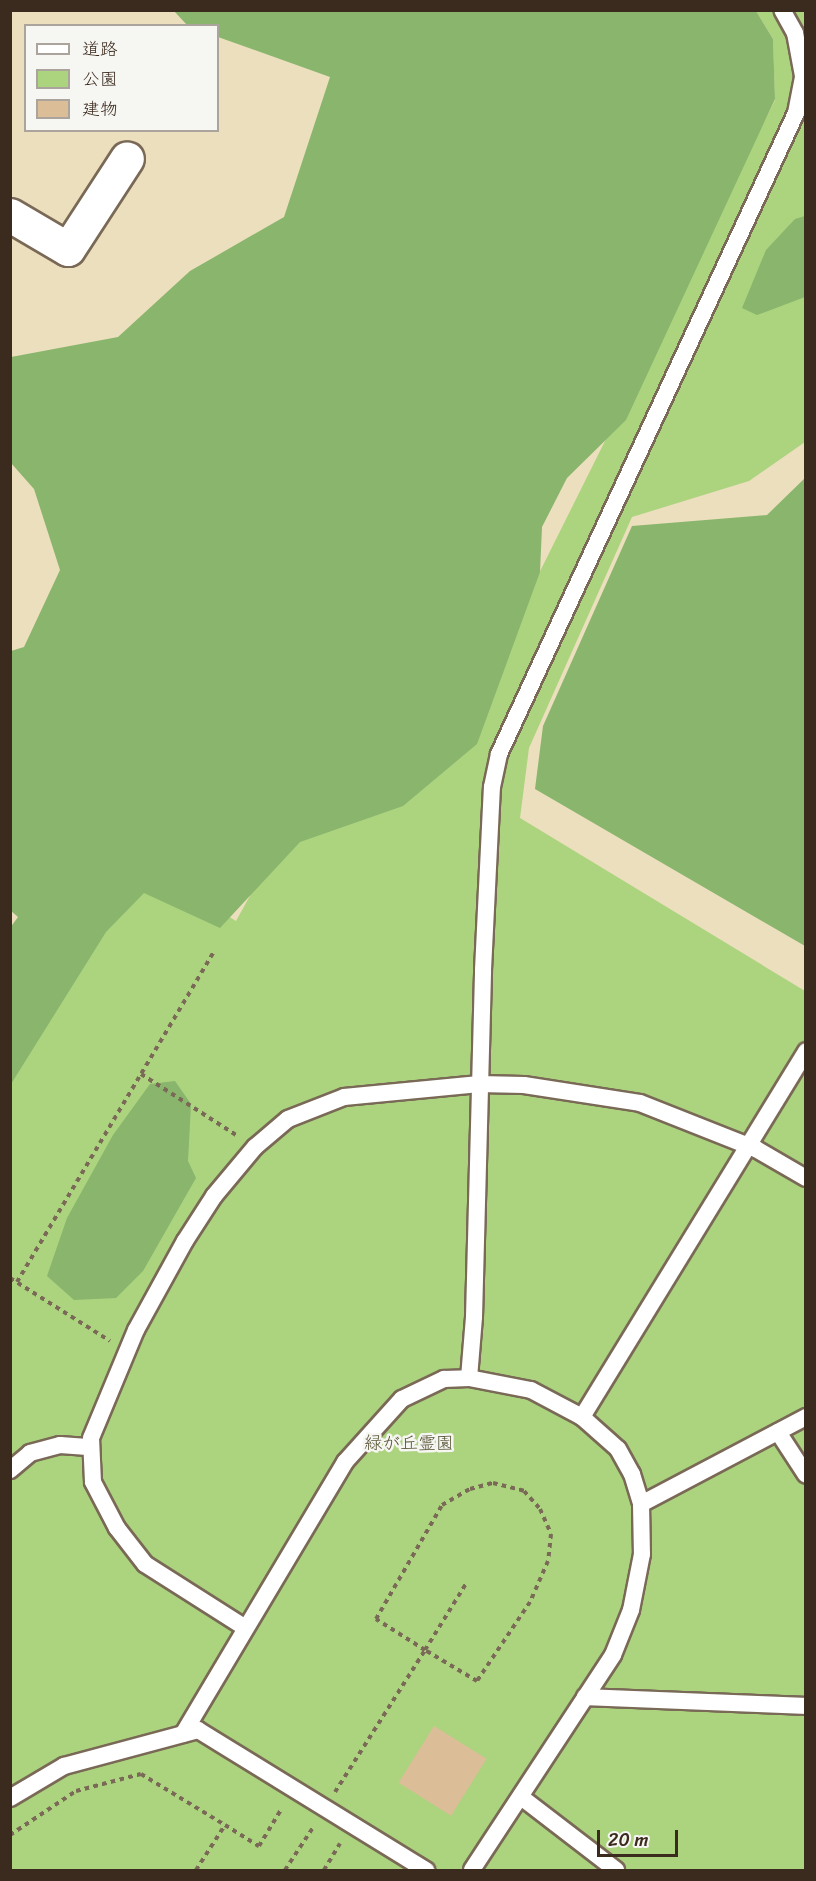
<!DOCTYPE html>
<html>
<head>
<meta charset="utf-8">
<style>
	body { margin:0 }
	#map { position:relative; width:816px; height:1881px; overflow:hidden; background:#ebdfbd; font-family:Sriracha,"Klee One",sans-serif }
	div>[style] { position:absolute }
	.green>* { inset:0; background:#acd37e }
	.forest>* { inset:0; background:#89b56d }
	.building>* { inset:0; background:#dbbe98; transform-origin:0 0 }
	.path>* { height:4px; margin-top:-2px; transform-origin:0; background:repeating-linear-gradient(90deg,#796956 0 4.5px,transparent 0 9px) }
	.roads { filter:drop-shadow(2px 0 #796956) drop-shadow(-2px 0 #796956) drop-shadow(0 2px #796956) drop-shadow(0 -2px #796956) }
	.service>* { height:16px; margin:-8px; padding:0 8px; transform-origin:8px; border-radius:8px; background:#fff }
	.minor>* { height:33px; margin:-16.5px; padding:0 16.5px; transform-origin:16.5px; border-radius:16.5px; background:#fff }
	span { translate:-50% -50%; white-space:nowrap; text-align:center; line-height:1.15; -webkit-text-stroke:5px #f6f6f2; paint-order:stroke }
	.park-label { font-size:18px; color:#575436 }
	.frame { position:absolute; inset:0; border:12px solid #3b2a1e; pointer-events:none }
	.legend { position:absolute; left:24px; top:24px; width:195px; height:108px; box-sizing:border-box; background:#f6f6f2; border:2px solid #aba49d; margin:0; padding:8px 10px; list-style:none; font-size:18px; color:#3b2a1e }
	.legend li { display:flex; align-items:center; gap:12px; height:30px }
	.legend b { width:30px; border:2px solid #aba49d }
	.scale { position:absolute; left:597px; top:1830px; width:81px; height:27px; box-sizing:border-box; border:3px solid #3b2a1e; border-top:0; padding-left:8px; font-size:18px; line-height:21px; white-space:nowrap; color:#3b2a1e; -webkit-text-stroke:4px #f6f6f2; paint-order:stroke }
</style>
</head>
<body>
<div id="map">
	<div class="green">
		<i style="clip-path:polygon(756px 11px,805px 11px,805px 442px,749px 481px,632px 517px,529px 748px,520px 818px,805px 991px,805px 1870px,11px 1870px,10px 1059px,139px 862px,236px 921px,286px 831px,440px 772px,775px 100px,773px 39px)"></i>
	</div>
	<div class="forest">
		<i style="clip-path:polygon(174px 11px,756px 11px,773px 39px,775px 99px,626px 420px,567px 478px,542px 527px,540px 572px,477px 744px,403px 806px,300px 842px,220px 928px,144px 893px,106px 932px,11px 1084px,10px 928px,18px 917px,10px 910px,11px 651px,24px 647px,60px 570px,34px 489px,11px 463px,11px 357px,118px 337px,190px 271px,284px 217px,330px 77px,218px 37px,218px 26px,187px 25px)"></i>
		<i style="clip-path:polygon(805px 216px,805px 297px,757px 315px,742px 308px,766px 250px,795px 219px)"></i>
		<i style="clip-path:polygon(805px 478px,805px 946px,535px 789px,543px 726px,632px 526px,767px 515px)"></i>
		<i style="clip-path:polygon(175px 1081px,191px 1104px,188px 1161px,196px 1178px,143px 1271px,116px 1298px,74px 1300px,47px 1276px,67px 1218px,113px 1135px,150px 1084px)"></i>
	</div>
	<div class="building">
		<i style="left:434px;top:1726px;width:62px;height:67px;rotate:32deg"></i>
	</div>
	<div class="path">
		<i style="left:141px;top:1074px;width:113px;rotate:32.7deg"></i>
		<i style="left:10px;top:1278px;width:118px;rotate:32.2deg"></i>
		<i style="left:17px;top:1282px;width:385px;rotate:-59.2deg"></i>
		<i style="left:335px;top:1792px;width:168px;rotate:-57.6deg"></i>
		<i style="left:425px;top:1650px;width:58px;rotate:-147.7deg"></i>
		<i style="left:376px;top:1619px;width:132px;rotate:-59.9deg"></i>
		<i style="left:442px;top:1505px;width:32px;rotate:-30deg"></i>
		<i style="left:470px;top:1489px;width:24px;rotate:-15deg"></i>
		<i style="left:493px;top:1483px;width:32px;rotate:14deg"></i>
		<i style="left:524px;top:1491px;width:24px;rotate:48deg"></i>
		<i style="left:540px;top:1509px;width:27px;rotate:66deg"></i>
		<i style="left:551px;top:1534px;width:27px;rotate:96deg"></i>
		<i style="left:548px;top:1561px;width:45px;rotate:113.7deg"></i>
		<i style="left:530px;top:1602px;width:95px;rotate:123.9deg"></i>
		<i style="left:477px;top:1681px;width:61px;rotate:-149.2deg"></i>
		<i style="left:425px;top:1650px;width:80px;rotate:-58.3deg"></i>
		<i style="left:10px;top:1835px;width:79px;rotate:-33.7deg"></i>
		<i style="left:76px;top:1791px;width:67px;rotate:-14.7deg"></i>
		<i style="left:141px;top:1774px;width:98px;rotate:31.3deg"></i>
		<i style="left:196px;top:1870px;width:54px;rotate:-57.2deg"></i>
		<i style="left:225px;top:1825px;width:40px;rotate:32deg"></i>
		<i style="left:259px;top:1846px;width:44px;rotate:-58.8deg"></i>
		<i style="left:285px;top:1870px;width:53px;rotate:-56.6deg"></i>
		<i style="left:324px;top:1870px;width:31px;rotate:-59deg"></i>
	</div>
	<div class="roads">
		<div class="service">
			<i style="left:469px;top:1378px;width:61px;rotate:-85.3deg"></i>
			<i style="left:474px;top:1317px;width:347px;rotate:-88.5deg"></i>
			<i style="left:483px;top:970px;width:183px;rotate:-87.2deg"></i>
			<i style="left:492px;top:787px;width:34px;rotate:-78deg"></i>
			<i style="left:499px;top:754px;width:706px;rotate:-65.14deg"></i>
			<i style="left:796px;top:113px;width:38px;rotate:-79deg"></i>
			<i style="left:803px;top:76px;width:44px;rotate:-100.5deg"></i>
			<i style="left:795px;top:33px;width:26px;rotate:-119deg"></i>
			<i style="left:582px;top:1417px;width:429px;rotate:-58.5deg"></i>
			<i style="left:778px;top:1432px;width:51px;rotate:56.9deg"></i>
			<i style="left:10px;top:1470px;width:26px;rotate:-40deg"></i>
			<i style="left:30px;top:1453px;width:31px;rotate:-15deg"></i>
			<i style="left:60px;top:1445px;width:31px;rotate:4deg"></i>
			<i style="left:641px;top:1504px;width:187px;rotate:-27.8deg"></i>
			<i style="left:244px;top:1627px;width:117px;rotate:-147.5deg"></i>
			<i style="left:145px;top:1564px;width:46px;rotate:-127.9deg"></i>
			<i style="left:117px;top:1528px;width:52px;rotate:-117.6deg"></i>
			<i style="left:93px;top:1482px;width:44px;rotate:-92.6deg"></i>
			<i style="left:91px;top:1438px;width:117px;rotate:-67.4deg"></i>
			<i style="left:136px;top:1330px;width:102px;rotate:-61.2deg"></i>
			<i style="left:185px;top:1241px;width:54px;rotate:-57.2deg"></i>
			<i style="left:214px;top:1196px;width:64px;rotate:-50.1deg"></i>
			<i style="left:255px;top:1147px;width:43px;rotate:-40.3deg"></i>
			<i style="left:288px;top:1119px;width:60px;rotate:-21.4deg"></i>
			<i style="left:344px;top:1097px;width:136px;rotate:-5.5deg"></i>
			<i style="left:479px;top:1084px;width:45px;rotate:1.3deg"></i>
			<i style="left:524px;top:1085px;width:117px;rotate:8.8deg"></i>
			<i style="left:640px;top:1103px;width:125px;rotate:21.6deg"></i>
			<i style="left:756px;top:1149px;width:58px;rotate:30.1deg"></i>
			<i style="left:585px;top:1697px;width:221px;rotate:2.3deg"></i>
			<i style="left:183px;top:1734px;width:317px;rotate:-59.2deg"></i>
			<i style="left:345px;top:1462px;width:85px;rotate:-47.9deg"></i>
			<i style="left:402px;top:1399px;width:47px;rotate:-25.5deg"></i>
			<i style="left:444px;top:1379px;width:25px;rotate:-2deg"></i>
			<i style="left:469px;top:1378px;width:63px;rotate:11deg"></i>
			<i style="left:531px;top:1390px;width:58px;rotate:27.9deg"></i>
			<i style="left:582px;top:1417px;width:48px;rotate:41.6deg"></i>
			<i style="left:618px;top:1449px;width:29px;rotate:61deg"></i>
			<i style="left:632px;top:1474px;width:31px;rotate:73deg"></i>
			<i style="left:641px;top:1504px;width:50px;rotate:88.9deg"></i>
			<i style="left:642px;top:1554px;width:57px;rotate:101.1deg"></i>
			<i style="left:631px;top:1610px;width:48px;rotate:111.8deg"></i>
			<i style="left:613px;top:1655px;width:257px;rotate:123.3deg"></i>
			<i style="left:521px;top:1797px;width:120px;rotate:37.5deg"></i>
			<i style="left:10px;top:1798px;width:63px;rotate:-30.7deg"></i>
			<i style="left:64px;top:1766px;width:139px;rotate:-15deg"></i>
			<i style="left:198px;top:1730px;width:268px;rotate:31.6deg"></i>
		</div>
		<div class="minor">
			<i style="left:10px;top:215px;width:67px;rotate:30.4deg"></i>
			<i style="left:68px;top:249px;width:108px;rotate:-57deg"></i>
		</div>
	</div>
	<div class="park-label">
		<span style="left:409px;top:1443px">緑が丘霊園</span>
	</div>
	<div class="frame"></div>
	<ul class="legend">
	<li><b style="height:8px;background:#fff"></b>道路</li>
	<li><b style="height:16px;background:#acd37e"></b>公園</li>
	<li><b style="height:16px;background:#dbbe98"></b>建物</li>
	</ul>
	<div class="scale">20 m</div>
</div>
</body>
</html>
